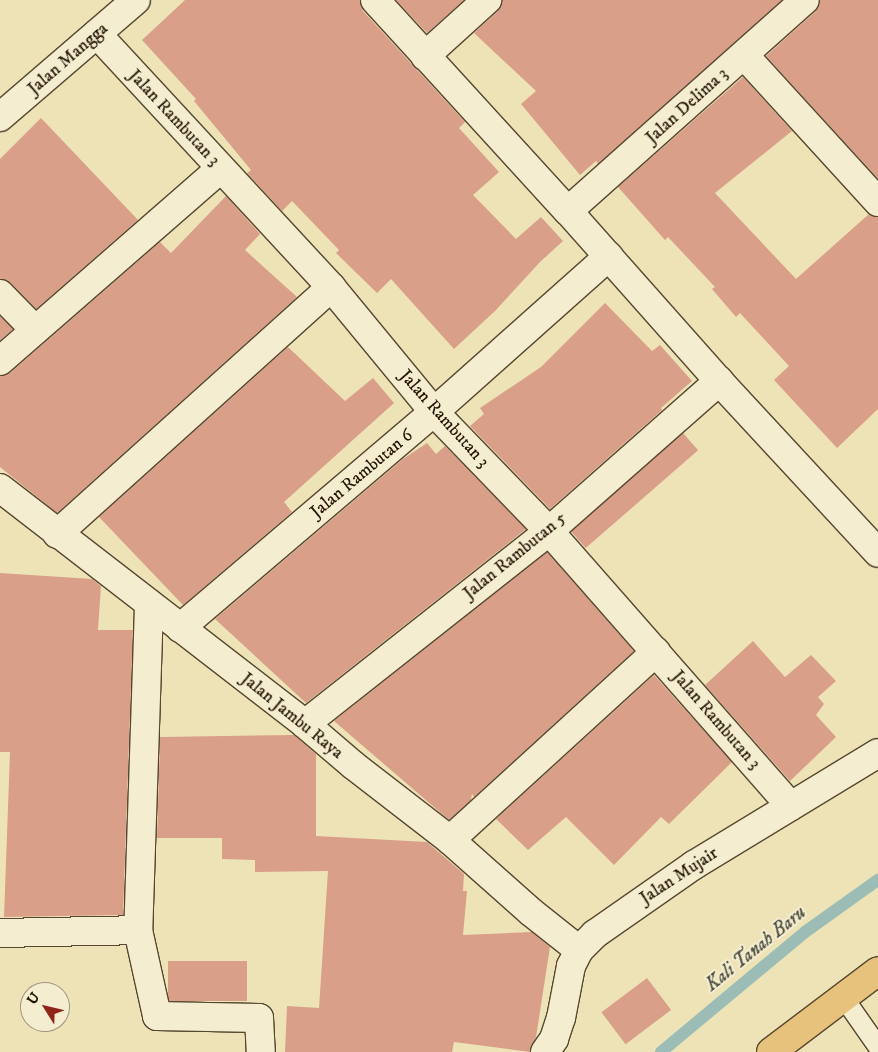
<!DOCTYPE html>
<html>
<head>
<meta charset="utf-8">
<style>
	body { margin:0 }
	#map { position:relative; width:878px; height:1052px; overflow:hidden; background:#eee3b7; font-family:"IM FELL DW Pica",serif }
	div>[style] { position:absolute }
	.stream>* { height:12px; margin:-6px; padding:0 6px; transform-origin:6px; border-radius:6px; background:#9bbdb5 }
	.building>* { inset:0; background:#d99f89; transform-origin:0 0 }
	.roads { filter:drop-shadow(1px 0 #564730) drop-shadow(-1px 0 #564730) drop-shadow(0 1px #564730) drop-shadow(0 -1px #564730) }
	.service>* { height:19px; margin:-9.5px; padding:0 9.5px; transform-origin:9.5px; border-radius:9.5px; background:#f4edd0 }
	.minor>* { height:28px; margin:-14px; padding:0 14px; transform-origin:14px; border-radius:14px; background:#f4edd0 }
	.tertiary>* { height:28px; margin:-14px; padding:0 14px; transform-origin:14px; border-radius:14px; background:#f4edd0 }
	.trunk>* { height:28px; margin:-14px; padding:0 14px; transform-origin:14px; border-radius:14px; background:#e7c27c }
	span { translate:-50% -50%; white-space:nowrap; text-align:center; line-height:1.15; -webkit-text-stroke:4px #f4edd0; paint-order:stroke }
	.street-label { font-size:18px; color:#241303 }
	.water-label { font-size:19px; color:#4e4e41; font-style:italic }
	.north { position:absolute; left:20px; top:982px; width:50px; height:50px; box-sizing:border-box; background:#f4edd0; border:1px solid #a1967e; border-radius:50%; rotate:306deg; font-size:14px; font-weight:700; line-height:20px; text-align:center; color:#241303 }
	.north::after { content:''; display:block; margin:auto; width:18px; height:22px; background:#8f2418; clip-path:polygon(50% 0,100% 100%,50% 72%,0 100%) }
</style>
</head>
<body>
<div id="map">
	<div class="stream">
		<i style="left:661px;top:1052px;width:187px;rotate:-39.8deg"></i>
		<i style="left:805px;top:932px;width:90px;rotate:-35.5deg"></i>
	</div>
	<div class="building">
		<i style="clip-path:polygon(185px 0,360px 0,363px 11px,465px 122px,459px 128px,499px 172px,473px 195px,516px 239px,541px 217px,563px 241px,540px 262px,495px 311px,454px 349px,391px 279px,377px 293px,336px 253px,339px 250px,292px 201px,282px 211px,247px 173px,251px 170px,194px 101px,196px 99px,142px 40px)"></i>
		<i style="clip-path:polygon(396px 0,464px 0,427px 33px)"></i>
		<i style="clip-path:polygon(502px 0,782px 0,598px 164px,596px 161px,580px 175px,521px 104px,536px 91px,474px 33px,497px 12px)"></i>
		<i style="clip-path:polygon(820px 0,878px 0,878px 179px,766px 56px,815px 12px)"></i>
		<i style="clip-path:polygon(743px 77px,792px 131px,715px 193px,796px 279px,869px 214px,878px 217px,878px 409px,837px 448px,774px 380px,789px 366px,740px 313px,736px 317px,712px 289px,715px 287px,668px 237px,665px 240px,618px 187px)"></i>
		<i style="clip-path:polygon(41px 118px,138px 220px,36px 309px,11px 283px,0 279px,0 159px)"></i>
		<i style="clip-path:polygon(226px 196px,260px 234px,245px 250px,297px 297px,57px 513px,0 467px,0 376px,10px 373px,160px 242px,171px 253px)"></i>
		<i style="clip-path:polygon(605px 303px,652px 351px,660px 345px,692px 381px,661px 408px,662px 410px,550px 509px,470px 426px,484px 414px,480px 408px,541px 367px)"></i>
		<i style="clip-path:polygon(0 316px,13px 329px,0 340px)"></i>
		<i style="clip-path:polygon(288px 347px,345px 401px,373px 378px,394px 403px,284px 502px,292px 512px,183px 605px,99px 517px)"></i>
		<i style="left:683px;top:433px;width:23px;height:149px;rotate:49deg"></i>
		<i style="clip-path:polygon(427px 443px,436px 454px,445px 446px,526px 529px,306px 703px,215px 619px,403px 459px)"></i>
		<i style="clip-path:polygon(547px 552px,634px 651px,474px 797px,472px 794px,471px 800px,449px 820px,334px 721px)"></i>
		<i style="clip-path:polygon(0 573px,92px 579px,101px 586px,98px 630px,133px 630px,123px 915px,4px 917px,10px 752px,0 752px)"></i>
		<i style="clip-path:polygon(753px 641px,785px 677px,811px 655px,836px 681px,818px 697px,824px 704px,816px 715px,836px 737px,790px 781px,705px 685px)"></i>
		<i style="clip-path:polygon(654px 675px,732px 762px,669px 824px,661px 817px,614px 865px,566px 817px,528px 850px,496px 819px)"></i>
		<i style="clip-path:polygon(294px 735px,316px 754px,316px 836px,427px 842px,464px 874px,463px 891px,467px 891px,463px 935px,532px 932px,550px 947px,536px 1037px,530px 1052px,454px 1042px,452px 1052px,285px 1052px,287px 1006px,319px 1008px,328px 871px,255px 872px,255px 860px,222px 859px,222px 838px,157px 838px,160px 737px)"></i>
		<i style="left:168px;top:961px;width:79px;height:40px"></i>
		<i style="left:647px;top:978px;width:40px;height:57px;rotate:53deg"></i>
	</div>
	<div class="roads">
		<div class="service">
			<i style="left:843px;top:997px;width:61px;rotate:55deg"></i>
		</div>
		<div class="minor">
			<i style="left:375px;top:0;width:286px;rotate:47.6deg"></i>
			<i style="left:568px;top:211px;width:227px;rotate:48.4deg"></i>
			<i style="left:719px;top:381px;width:234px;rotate:47.2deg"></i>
			<i style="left:97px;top:34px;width:345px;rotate:47.2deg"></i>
			<i style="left:331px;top:287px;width:162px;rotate:50.5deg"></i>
			<i style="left:434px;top:412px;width:165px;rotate:46deg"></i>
			<i style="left:549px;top:531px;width:366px;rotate:48.7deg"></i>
			<i style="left:744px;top:55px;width:199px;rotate:47.6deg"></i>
			<i style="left:425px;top:56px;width:84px;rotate:-42.1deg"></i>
			<i style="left:568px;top:211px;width:317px;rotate:-41.7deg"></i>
			<i style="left:0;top:294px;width:50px;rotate:45.8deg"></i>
			<i style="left:0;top:361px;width:293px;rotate:-41.1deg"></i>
			<i style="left:0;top:488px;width:386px;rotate:37.7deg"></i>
			<i style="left:305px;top:724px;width:63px;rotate:40.5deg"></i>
			<i style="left:353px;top:765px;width:123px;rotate:37.7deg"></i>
			<i style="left:450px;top:840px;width:108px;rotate:41.6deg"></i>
			<i style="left:531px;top:912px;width:61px;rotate:38.4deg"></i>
			<i style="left:57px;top:534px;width:369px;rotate:-42deg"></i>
			<i style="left:149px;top:606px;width:324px;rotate:91.9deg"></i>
			<i style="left:138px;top:930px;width:88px;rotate:77.5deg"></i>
			<i style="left:157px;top:1016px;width:102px;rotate:1.1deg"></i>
			<i style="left:259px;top:1018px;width:34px;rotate:87deg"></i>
			<i style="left:180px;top:628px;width:333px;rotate:-40.4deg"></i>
			<i style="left:434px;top:412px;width:234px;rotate:-41.7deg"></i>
			<i style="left:305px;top:724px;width:311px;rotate:-38.3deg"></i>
			<i style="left:549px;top:531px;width:227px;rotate:-41.4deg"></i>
			<i style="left:450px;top:840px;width:279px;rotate:-42.4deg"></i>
			<i style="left:0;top:933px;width:138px;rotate:-1.2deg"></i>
			<i style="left:545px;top:1052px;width:16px;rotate:-55deg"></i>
			<i style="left:554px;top:1039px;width:22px;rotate:-72deg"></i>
			<i style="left:561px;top:1018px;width:53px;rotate:-79.1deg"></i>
			<i style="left:571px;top:966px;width:18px;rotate:-63deg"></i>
			<i style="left:579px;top:950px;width:23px;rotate:-45deg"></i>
			<i style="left:595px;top:934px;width:121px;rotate:-34.9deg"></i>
			<i style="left:694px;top:865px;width:215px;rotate:-31.3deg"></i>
		</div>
		<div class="tertiary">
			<i style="left:0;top:117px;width:179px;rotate:-40.7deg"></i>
		</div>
		<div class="trunk">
			<i style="left:771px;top:1052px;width:134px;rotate:-37.1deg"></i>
		</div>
	</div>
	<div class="street-label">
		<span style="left:68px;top:59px;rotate:-41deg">Jalan Mangga</span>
		<span style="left:687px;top:106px;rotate:-42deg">Jalan Delima 3</span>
		<span style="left:174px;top:118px;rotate:47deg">Jalan Rambutan 3</span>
		<span style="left:444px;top:419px;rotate:48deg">Jalan Rambutan 3</span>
		<span style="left:362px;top:474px;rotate:-40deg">Jalan Rambutan 6</span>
		<span style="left:515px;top:556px;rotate:-39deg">Jalan Rambutan 5</span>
		<span style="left:292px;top:716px;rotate:39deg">Jalan Jambu Raya</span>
		<span style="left:716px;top:720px;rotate:49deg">Jalan Rambutan 3</span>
		<span style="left:679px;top:876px;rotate:-33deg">Jalan Mujair</span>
	</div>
	<div class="water-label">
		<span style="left:756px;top:949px;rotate:-39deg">Kali Tanah Baru</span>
	</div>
	<div class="north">U</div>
</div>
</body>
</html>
